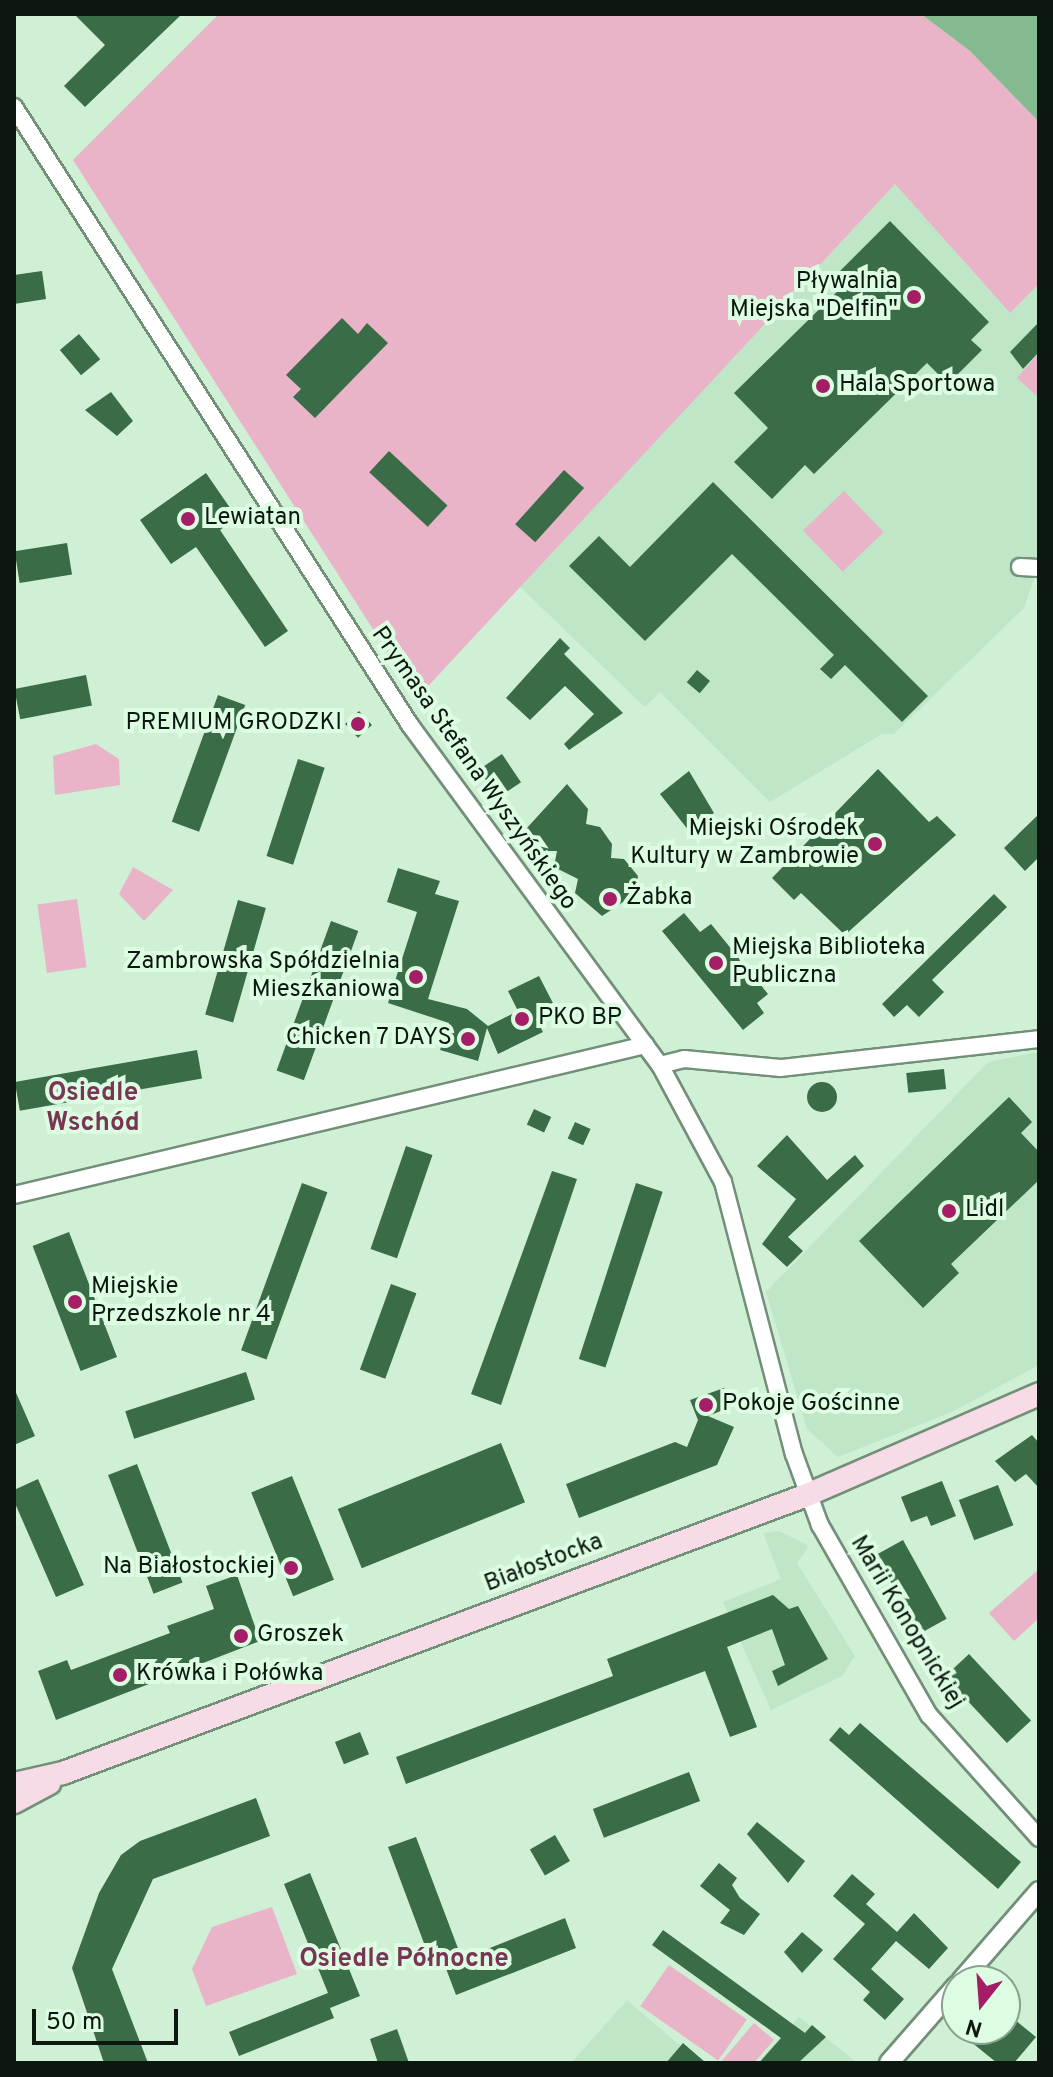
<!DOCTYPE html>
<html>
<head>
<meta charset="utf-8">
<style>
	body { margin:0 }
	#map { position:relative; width:1053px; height:2077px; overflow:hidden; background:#d0f0d6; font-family:Overpass,sans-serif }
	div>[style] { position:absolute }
	.built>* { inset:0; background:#bfe6c6 }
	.green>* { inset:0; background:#e9b3c8; transform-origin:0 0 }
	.water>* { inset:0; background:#85ba91 }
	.building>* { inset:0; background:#396c47; transform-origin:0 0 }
	.round { border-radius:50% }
	.roads { filter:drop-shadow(2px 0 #728f78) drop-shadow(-2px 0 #728f78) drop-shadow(0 2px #728f78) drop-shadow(0 -2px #728f78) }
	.minor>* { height:16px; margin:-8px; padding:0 8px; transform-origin:8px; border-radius:8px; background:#fff }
	.tertiary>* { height:18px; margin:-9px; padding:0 9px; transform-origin:9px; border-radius:9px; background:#fff }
	.secondary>* { height:22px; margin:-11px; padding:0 11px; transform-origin:11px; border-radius:11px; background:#f7dbe7 }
	.dots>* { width:22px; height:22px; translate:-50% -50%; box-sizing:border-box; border:4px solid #ddfde3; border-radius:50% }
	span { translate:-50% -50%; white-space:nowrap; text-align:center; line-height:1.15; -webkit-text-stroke:8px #ddfde3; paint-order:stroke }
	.poi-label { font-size:24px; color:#0c180f }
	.right { translate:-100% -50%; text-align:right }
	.left { translate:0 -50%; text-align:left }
	.street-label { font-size:24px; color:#0c180f }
	.neighbourhood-label { font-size:26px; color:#793654; font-weight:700 }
	.frame { position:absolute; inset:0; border:16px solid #0c180f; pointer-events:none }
	.north { position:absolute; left:941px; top:1965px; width:80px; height:80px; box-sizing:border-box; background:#ddfde3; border:2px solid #89a18e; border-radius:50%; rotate:197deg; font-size:22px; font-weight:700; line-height:32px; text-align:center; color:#0c180f }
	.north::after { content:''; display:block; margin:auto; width:28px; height:36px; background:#a41d66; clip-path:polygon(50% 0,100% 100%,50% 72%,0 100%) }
	.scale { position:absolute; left:32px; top:2009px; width:146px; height:36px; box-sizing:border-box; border:4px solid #0c180f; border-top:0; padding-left:10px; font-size:24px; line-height:28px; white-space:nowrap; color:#0c180f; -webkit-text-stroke:6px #ddfde3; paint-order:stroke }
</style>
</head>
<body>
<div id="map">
	<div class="built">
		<i style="clip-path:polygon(895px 184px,1009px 312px,1039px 284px,1039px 563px,1024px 608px,894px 734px,882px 734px,770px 802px,660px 692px,645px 707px,519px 586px)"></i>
		<i style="clip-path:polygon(1038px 1052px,1039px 1365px,954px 1411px,838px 1457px,807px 1429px,766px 1292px,988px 1062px)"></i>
		<i style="clip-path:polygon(779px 1531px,809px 1546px,797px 1563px,855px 1656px,842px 1676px,771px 1710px,723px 1602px,781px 1579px,763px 1533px)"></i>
		<i style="clip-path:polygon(627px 2000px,677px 2043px,708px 2063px,571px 2063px)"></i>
		<i style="clip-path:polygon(799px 2017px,858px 2063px,757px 2063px)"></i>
	</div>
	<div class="green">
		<i style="clip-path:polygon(219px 14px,921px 14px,970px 51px,1039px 122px,1039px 284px,1010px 313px,895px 184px,417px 698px,73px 160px)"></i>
		<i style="clip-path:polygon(1039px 353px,1039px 398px,1017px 378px)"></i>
		<i style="left:844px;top:491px;width:57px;height:57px;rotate:46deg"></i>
		<i style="clip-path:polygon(96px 744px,119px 759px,120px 785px,55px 795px,53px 756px)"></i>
		<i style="clip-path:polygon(133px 867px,173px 890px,144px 921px,119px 894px)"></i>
		<i style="left:77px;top:899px;width:69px;height:40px;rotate:82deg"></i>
		<i style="clip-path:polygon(1039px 1569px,1039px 1618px,1014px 1641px,989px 1613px)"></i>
		<i style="clip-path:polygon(272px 1907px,297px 1974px,206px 2006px,192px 1969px,212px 1927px)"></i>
		<i style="left:669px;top:1965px;width:95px;height:50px;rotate:35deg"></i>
		<i style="clip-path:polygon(754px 2023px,774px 2040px,754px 2063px,720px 2063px)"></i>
	</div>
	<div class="water">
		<i style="clip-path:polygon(921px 14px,1039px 14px,1039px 122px,970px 51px)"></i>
	</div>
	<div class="building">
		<i style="clip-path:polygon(74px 14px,182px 14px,85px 107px,64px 86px,105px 45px)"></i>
		<i style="clip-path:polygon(890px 221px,989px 322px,971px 340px,982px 350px,948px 384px,927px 363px,814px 474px,805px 465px,772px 499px,734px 462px,768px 428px,734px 393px,848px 281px,839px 272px)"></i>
		<i style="clip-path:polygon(42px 271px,46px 299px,14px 304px,14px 275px)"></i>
		<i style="clip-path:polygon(342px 318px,358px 334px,367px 323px,388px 343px,315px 418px,293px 397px,301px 389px,286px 375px)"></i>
		<i style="clip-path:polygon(1039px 322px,1039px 352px,1023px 369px,1010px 352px)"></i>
		<i style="left:79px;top:334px;width:33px;height:25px;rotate:50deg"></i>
		<i style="clip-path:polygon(111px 392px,133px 421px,117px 436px,85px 410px)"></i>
		<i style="left:389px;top:451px;width:80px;height:29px;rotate:43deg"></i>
		<i style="left:564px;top:470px;width:27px;height:73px;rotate:42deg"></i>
		<i style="clip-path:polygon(206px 473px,237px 518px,220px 530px,288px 631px,265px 647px,196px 547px,171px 564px,140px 520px)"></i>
		<i style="clip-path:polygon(713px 482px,928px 696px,902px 722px,845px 665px,831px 679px,820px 669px,834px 655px,732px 554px,645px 641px,569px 566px,599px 536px,630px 567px)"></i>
		<i style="left:67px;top:543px;width:32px;height:53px;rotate:81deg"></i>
		<i style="clip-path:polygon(560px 638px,570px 648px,564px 654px,623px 713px,569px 750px,564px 744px,594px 714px,565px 686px,530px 720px,506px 698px)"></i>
		<i style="left:697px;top:670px;width:17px;height:16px;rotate:40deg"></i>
		<i style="left:86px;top:675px;width:31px;height:73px;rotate:79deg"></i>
		<i style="left:218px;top:695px;width:29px;height:135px;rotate:20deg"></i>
		<i style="left:359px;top:711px;width:19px;height:19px;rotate:47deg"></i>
		<i style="left:502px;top:754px;width:34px;height:28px;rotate:56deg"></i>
		<i style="left:298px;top:759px;width:28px;height:102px;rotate:18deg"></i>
		<i style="clip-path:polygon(878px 769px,929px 822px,937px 816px,956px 835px,845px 935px,801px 893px,794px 900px,772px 878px)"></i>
		<i style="clip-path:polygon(689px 771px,714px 813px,689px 831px,660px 794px)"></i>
		<i style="clip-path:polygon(567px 784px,588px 809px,586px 824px,600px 827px,612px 844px,611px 858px,624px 859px,638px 876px,635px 894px,602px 916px,575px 893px,578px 879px,554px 867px,557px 851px,542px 851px,526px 829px)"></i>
		<i style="clip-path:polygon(1039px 814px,1039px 857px,1025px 871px,1004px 848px)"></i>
		<i style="clip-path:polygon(398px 868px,440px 881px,435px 894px,459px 901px,428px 999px,467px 1009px,488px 1026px,518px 1011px,508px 991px,539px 976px,556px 1009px,536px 1019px,543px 1032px,498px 1054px,487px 1028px,478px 1061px,440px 1050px,449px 1023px,388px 1003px,417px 912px,387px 902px)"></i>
		<i style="clip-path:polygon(994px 894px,1007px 907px,932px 980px,944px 992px,919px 1017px,907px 1005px,894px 1017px,882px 1004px)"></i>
		<i style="left:238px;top:900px;width:29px;height:119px;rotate:16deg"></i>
		<i style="clip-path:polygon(684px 913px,700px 932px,711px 924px,768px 994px,757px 1003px,764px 1013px,743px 1030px,662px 931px)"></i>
		<i style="left:331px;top:921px;width:29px;height:159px;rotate:20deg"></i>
		<i style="left:197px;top:1050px;width:29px;height:185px;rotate:80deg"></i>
		<i style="left:944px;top:1069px;width:20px;height:38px;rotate:84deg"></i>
		<i class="round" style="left:807px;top:1082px;width:30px;height:30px"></i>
		<i style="clip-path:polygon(1009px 1097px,1032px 1122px,1021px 1133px,1039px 1152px,1039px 1180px,951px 1264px,959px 1273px,923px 1308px,859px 1241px)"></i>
		<i style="left:534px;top:1109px;width:19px;height:17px;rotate:25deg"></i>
		<i style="left:575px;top:1122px;width:17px;height:18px;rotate:24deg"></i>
		<i style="clip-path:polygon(787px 1135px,827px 1180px,855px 1155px,864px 1166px,788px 1237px,803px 1251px,787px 1267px,762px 1244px,796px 1199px,757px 1166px)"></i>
		<i style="left:406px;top:1146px;width:28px;height:109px;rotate:19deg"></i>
		<i style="clip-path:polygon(552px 1171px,577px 1179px,501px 1405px,471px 1394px)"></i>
		<i style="left:302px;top:1183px;width:27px;height:178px;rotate:20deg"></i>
		<i style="left:636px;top:1183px;width:28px;height:185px;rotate:18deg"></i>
		<i style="left:69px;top:1232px;width:134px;height:39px;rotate:69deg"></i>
		<i style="left:391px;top:1284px;width:27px;height:91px;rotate:20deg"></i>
		<i style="left:246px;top:1372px;width:29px;height:127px;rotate:72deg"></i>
		<i style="clip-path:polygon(14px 1388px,35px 1436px,14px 1445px)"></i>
		<i style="clip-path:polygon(724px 1388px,731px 1407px,708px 1416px,734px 1427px,717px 1465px,579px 1518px,566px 1484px,675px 1442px,687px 1447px,698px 1420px,690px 1400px)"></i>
		<i style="clip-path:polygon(1032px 1435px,1039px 1443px,1039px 1488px,1026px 1474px,1015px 1482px,995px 1461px)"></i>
		<i style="left:501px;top:1443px;width:64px;height:176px;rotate:68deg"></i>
		<i style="left:137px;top:1464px;width:127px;height:31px;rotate:69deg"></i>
		<i style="left:292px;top:1476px;width:112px;height:44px;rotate:68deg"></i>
		<i style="clip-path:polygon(38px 1479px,84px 1585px,56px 1597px,14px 1501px,14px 1490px)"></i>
		<i style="clip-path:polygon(942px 1481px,956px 1516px,931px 1526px,927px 1516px,911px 1522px,901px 1497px)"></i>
		<i style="left:998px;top:1485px;width:43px;height:42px;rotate:69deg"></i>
		<i style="left:903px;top:1540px;width:90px;height:31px;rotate:61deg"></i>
		<i style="clip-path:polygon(237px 1575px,260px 1641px,56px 1720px,38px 1671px,67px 1660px,71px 1670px,170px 1633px,167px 1626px,214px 1609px,206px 1586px)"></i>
		<i style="clip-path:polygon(773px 1595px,789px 1609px,798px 1606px,828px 1659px,778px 1686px,772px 1671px,785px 1665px,772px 1629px,727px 1647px,757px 1727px,730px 1737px,705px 1671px,406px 1784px,396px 1757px,613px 1676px,607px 1659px)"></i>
		<i style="left:969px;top:1654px;width:91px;height:33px;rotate:47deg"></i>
		<i style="clip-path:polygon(860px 1723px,1021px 1862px,998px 1889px,829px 1740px,840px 1727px,849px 1735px)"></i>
		<i style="left:360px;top:1732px;width:24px;height:27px;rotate:68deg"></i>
		<i style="left:689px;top:1772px;width:31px;height:103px;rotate:69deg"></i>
		<i style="clip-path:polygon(256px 1798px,270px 1836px,153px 1879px,112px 1969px,148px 2063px,104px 2063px,72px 1968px,99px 1893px,121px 1855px,140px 1841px)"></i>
		<i style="clip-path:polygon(757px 1822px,805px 1861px,788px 1883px,747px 1834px)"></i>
		<i style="left:555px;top:1835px;width:30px;height:29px;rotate:60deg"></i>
		<i style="clip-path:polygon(416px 1837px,462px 1959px,565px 1918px,576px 1948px,456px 1995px,445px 1966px,434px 1970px,388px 1847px)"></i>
		<i style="clip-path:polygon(719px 1863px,737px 1878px,732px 1885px,740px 1898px,760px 1914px,744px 1935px,720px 1923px,730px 1910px,700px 1886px)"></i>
		<i style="clip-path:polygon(310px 1873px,360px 1996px,330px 2008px,334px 2018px,239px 2056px,229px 2032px,328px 1993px,284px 1884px)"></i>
		<i style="clip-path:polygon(852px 1874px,875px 1894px,866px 1904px,897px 1932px,914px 1913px,948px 1948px,929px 1969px,896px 1941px,871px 1969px,904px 1999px,885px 2020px,863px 2000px,870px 1992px,833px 1959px,865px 1924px,833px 1896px)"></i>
		<i style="clip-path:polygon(663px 1930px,805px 2033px,812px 2025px,826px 2037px,798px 2063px,759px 2063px,781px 2038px,652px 1945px)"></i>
		<i style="clip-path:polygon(802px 1932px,823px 1950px,802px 1973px,784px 1952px)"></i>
		<i style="clip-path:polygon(1005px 2012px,1036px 2037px,1014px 2063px,997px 2063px,970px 2041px,980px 2029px,1005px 2029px)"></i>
		<i style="clip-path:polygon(397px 2029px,409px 2063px,378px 2063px,370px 2039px)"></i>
		<i style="clip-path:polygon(683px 2043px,706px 2063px,666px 2063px)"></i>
	</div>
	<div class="roads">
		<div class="minor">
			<i style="left:14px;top:107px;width:734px;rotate:57.35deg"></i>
			<i style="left:410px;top:725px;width:422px;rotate:53.7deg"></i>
			<i style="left:660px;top:1065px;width:133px;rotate:61.7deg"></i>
			<i style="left:723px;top:1182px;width:281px;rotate:75.4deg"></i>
			<i style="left:794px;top:1454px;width:76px;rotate:69.9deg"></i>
			<i style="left:820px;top:1525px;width:219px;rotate:60.2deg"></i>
			<i style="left:929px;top:1715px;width:165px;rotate:48.2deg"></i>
			<i style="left:1020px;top:567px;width:19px;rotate:3deg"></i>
			<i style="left:660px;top:1065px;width:25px;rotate:-14deg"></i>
			<i style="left:684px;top:1059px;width:97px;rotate:5.3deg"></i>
			<i style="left:781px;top:1068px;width:260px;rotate:-6.4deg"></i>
			<i style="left:14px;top:1195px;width:649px;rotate:-13.37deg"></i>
		</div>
		<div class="tertiary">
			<i style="left:961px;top:1981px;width:119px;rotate:-49.1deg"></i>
			<i style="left:889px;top:2063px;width:103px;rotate:-48.9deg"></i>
		</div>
		<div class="secondary">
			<i style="left:14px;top:1784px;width:50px;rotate:-12.7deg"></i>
			<i style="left:63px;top:1773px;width:794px;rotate:-20.49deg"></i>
			<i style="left:807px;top:1495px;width:253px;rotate:-23.5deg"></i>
			<i style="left:14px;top:1802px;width:40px;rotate:-28deg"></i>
		</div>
	</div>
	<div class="dots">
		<i style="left:914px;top:297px;background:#a41d66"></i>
		<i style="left:823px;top:386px;background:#a41d66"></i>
		<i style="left:188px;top:519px;background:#a41d66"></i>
		<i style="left:358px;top:724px;background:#a41d66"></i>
		<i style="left:875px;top:844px;background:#a41d66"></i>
		<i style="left:610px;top:899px;background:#a41d66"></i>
		<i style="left:716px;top:963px;background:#a41d66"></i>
		<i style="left:416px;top:977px;background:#a41d66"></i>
		<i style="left:522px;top:1019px;background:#a41d66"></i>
		<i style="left:468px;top:1039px;background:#a41d66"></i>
		<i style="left:949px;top:1211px;background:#a41d66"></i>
		<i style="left:75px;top:1302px;background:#a41d66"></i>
		<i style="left:706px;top:1405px;background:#a41d66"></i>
		<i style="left:291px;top:1568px;background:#a41d66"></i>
		<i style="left:241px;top:1636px;background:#a41d66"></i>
		<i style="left:120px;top:1675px;background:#a41d66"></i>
	</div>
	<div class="poi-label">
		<span class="right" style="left:898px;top:297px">Pływalnia<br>Miejska "Delfin"</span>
		<span class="left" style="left:839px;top:386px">Hala Sportowa</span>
		<span class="left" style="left:204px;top:519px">Lewiatan</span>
		<span class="right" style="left:342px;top:724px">PREMIUM GRODZKI</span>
		<span class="right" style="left:859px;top:844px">Miejski Ośrodek<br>Kultury w Zambrowie</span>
		<span class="left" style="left:626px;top:899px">Żabka</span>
		<span class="left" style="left:732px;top:963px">Miejska Biblioteka<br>Publiczna</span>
		<span class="right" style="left:400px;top:977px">Zambrowska Spółdzielnia<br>Mieszkaniowa</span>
		<span class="left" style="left:538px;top:1019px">PKO BP</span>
		<span class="right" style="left:452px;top:1039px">Chicken 7 DAYS</span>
		<span class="left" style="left:965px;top:1211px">Lidl</span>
		<span class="left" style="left:91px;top:1302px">Miejskie<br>Przedszkole nr 4</span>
		<span class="left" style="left:722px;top:1405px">Pokoje Gościnne</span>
		<span class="right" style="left:275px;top:1568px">Na Białostockiej</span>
		<span class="left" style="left:257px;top:1636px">Groszek</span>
		<span class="left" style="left:136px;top:1675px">Krówka i Połówka</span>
	</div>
	<div class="street-label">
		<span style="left:473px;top:769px;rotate:55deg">Prymasa Stefana Wyszyńskiego</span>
		<span style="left:544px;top:1564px;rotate:-21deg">Białostocka</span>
		<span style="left:906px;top:1623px;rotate:59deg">Marii Konopnickiej</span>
	</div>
	<div class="neighbourhood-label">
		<span style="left:93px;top:1109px">Osiedle<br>Wschód</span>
		<span style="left:404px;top:1960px">Osiedle Północne</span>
	</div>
	<div class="frame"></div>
	<div class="north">N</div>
	<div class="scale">50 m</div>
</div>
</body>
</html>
